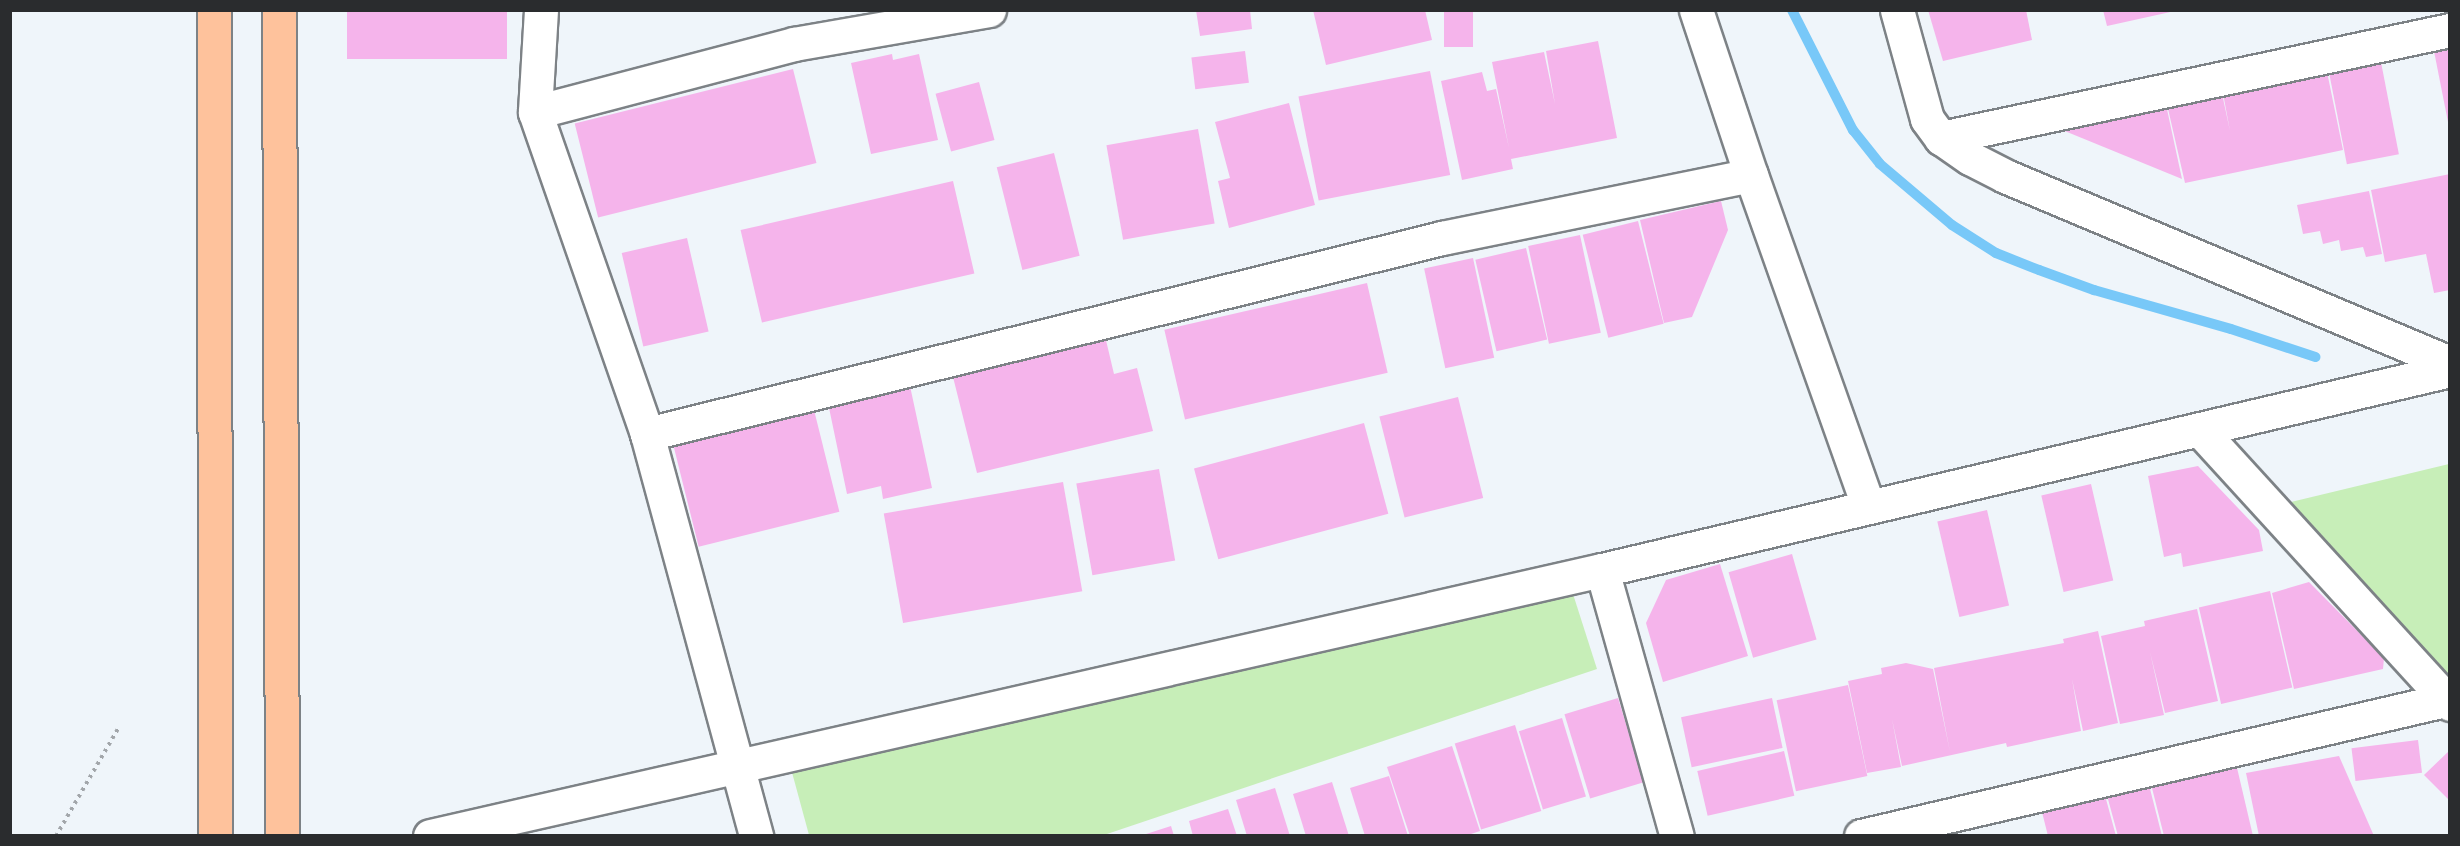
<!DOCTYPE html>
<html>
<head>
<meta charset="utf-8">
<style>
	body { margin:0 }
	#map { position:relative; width:2460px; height:846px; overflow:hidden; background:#eff5fa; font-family:Poppins,sans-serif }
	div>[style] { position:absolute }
	.green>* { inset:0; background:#c7eeb8 }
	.stream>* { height:10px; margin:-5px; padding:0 5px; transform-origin:5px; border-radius:5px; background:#78c8f8 }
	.building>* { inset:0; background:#f5b4eb; transform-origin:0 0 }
	.path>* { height:4px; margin-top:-2px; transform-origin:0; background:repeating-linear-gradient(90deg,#a2a6aa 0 3px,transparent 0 7.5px) }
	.roads { filter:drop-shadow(2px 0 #7d8286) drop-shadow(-2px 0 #7d8286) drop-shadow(0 2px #7d8286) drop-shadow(0 -2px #7d8286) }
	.minor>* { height:33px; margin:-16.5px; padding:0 16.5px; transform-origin:16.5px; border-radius:16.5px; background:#fff }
	.major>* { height:33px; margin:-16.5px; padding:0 16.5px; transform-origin:16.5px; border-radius:16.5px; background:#fec29c }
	span { translate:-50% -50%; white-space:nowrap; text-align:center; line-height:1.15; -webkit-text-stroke:4.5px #fff; paint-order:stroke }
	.frame { position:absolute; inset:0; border:12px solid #2a2c2e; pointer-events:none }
</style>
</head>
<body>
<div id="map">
	<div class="green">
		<i style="clip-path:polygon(2449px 464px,2450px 464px,2449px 675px,2291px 502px)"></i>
		<i style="clip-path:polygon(1573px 594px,1597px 669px,1104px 835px,809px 835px,790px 765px)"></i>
	</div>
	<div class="stream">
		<i style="left:1792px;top:10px;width:135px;rotate:63.1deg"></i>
		<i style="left:1853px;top:130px;width:43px;rotate:51.5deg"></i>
		<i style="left:1880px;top:164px;width:94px;rotate:40.3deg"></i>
		<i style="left:1952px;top:225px;width:52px;rotate:32.5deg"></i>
		<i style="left:1996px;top:253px;width:46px;rotate:21.6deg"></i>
		<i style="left:2039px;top:270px;width:59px;rotate:20deg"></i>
		<i style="left:2094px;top:290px;width:142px;rotate:15.9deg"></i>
		<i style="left:2231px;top:329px;width:89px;rotate:18.4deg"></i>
	</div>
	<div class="building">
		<i style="left:347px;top:10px;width:160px;height:49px"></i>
		<i style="clip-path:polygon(1196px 10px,1250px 10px,1252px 29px,1200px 36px)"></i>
		<i style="clip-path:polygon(1313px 10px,1425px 10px,1432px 40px,1326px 65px)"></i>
		<i style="left:1444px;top:10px;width:29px;height:37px"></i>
		<i style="clip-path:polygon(1928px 10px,2026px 10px,2032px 40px,1943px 61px)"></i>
		<i style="clip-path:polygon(2103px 10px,2175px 10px,2175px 11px,2107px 26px)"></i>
		<i style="clip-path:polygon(2450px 37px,2450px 122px,2448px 122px,2432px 41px)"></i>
		<i style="clip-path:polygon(1598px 41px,1617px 138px,1511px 159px,1513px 169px,1462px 180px,1441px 81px,1482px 72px,1487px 91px,1496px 89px,1509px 148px,1492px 62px,1544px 52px,1555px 104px,1546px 51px)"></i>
		<i style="left:1245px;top:51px;width:32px;height:54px;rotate:83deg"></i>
		<i style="clip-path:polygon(892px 54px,893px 60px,919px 54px,938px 140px,871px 154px,851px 63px)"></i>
		<i style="left:2380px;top:57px;width:99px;height:53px;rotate:79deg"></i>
		<i style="clip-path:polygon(2326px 67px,2343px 150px,2185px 183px,2166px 100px,2221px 89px,2230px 131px,2222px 88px)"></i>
		<i style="left:793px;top:69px;width:97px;height:225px;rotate:76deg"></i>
		<i style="left:1430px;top:71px;width:106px;height:134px;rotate:79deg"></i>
		<i style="left:979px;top:82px;width:60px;height:45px;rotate:75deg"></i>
		<i style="clip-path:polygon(2165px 100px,2182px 179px,2050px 125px)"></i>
		<i style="clip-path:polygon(1289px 103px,1315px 205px,1229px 228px,1218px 181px,1230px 178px,1215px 122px)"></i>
		<i style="left:1198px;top:129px;width:96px;height:93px;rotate:80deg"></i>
		<i style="left:1054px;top:153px;width:106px;height:59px;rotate:76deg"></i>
		<i style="clip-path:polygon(2450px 174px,2450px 290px,2434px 293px,2426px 254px,2385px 262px,2371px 190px)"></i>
		<i style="left:953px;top:181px;width:95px;height:218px;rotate:77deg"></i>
		<i style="clip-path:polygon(2369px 191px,2382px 254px,2366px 257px,2363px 247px,2341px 251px,2339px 240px,2323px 244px,2320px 231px,2303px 234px,2297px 205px)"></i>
		<i style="clip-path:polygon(1721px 201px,1728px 230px,1692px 317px,1664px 323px,1640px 220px)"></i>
		<i style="left:1638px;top:221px;width:106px;height:57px;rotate:76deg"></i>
		<i style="left:1580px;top:235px;width:100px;height:53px;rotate:78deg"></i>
		<i style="left:687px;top:238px;width:96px;height:67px;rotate:77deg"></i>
		<i style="left:1526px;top:248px;width:94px;height:52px;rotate:77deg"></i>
		<i style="left:1473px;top:258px;width:102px;height:50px;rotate:78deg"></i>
		<i style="left:1367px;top:283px;width:92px;height:208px;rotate:77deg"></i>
		<i style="clip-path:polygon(1105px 336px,1114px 374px,1137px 368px,1153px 431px,977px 473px,952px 373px)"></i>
		<i style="clip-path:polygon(910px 386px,932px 488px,883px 499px,881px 486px,847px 494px,828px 403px)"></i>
		<i style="left:1458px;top:397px;width:104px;height:81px;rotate:76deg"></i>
		<i style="left:813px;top:406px;width:109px;height:145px;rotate:76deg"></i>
		<i style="left:1364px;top:423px;width:94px;height:176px;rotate:75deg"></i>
		<i style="clip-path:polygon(2198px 466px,2259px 530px,2263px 551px,2183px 567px,2181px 553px,2164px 557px,2148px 476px)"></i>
		<i style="left:1159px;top:469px;width:93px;height:84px;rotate:80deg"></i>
		<i style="left:1063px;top:482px;width:111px;height:182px;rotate:80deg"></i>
		<i style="left:2091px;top:484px;width:99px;height:51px;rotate:77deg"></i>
		<i style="left:1987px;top:510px;width:98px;height:51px;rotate:77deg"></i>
		<i style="left:1792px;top:554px;width:89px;height:66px;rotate:74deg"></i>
		<i style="clip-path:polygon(1720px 564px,1748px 656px,1663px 682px,1646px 623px,1666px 580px)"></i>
		<i style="clip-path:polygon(2309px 582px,2384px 658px,2383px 669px,2294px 689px,2272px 593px)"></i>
		<i style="left:2270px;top:591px;width:99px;height:73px;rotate:77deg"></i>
		<i style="clip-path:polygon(2197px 609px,2218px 701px,2165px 713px,2150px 652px,2164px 715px,2120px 724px,2101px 636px,2145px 626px,2144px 621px)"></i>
		<i style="clip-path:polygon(2098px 631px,2118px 723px,2083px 731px,2072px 679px,2081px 731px,2007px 747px,2006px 743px,1902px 766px,1892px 719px,1901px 767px,1867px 773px,1848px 681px,1882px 674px,1881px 668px,1906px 663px,1933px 669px,1950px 752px,1934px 668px,2064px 643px,2063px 639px)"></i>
		<i style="left:1848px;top:685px;width:93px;height:73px;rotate:78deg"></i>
		<i style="left:1618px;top:698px;width:88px;height:56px;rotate:73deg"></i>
		<i style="left:1772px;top:698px;width:51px;height:93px;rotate:78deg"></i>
		<i style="left:1562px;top:718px;width:82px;height:45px;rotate:73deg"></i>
		<i style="left:1515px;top:725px;width:90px;height:63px;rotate:73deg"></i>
		<i style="left:2418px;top:740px;width:33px;height:67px;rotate:83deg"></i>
		<i style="clip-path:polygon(1452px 746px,1480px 831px,1465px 836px,1410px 836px,1387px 767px)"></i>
		<i style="clip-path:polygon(2450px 750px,2450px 801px,2424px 775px)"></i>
		<i style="left:1784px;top:751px;width:46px;height:89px;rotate:77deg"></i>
		<i style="clip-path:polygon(2234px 755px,2253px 836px,2164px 836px,2149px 776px)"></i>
		<i style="clip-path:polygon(2339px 756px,2374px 836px,2259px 836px,2246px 773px)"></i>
		<i style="clip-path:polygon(1389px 776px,1408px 836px,1365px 836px,1350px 788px)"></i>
		<i style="clip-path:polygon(2147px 777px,2162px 836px,2118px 836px,2105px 788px)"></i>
		<i style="clip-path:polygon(1332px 782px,1349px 836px,1306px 836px,1293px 794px)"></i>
		<i style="clip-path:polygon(1275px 788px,1290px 836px,1247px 836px,1236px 800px)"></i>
		<i style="clip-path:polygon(2103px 788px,2116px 836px,2048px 836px,2040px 804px)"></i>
		<i style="clip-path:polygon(1228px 809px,1237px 836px,1193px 836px,1189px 821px)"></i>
		<i style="clip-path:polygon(1171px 826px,1174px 836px,1143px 836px,1143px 835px)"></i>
	</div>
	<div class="path">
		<i style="left:56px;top:836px;width:126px;rotate:-60deg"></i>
	</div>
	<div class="roads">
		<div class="minor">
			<i style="left:541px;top:10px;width:102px;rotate:93.4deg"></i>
			<i style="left:535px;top:112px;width:341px;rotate:70.8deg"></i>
			<i style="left:647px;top:434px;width:417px;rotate:74.8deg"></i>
			<i style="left:1696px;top:10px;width:174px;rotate:71.6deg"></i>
			<i style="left:1751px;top:175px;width:350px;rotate:70.5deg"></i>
			<i style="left:1897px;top:10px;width:113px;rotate:74.6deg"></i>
			<i style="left:1927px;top:119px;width:24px;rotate:54deg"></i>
			<i style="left:1941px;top:138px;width:35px;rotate:35deg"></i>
			<i style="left:1970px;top:158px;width:39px;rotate:27deg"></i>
			<i style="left:2005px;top:176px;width:483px;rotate:22.8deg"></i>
			<i style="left:535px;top:112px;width:268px;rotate:-14.7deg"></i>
			<i style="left:794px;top:44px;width:198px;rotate:-9.9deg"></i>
			<i style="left:1941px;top:138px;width:520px;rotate:-11.98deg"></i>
			<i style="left:2200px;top:430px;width:371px;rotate:47.6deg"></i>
			<i style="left:647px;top:434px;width:819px;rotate:-13.85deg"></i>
			<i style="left:1442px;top:238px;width:315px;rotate:-11.5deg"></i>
			<i style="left:1602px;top:570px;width:276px;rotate:74.3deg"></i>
			<i style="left:430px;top:836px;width:1202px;rotate:-12.79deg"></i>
			<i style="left:1602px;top:570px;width:871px;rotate:-13.27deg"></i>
			<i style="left:1861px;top:836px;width:600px;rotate:-13.11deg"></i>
		</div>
		<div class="major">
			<i style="left:214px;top:10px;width:826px;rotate:89.93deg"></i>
			<i style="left:279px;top:10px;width:826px;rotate:89.79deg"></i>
		</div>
	</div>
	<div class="frame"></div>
</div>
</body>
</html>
